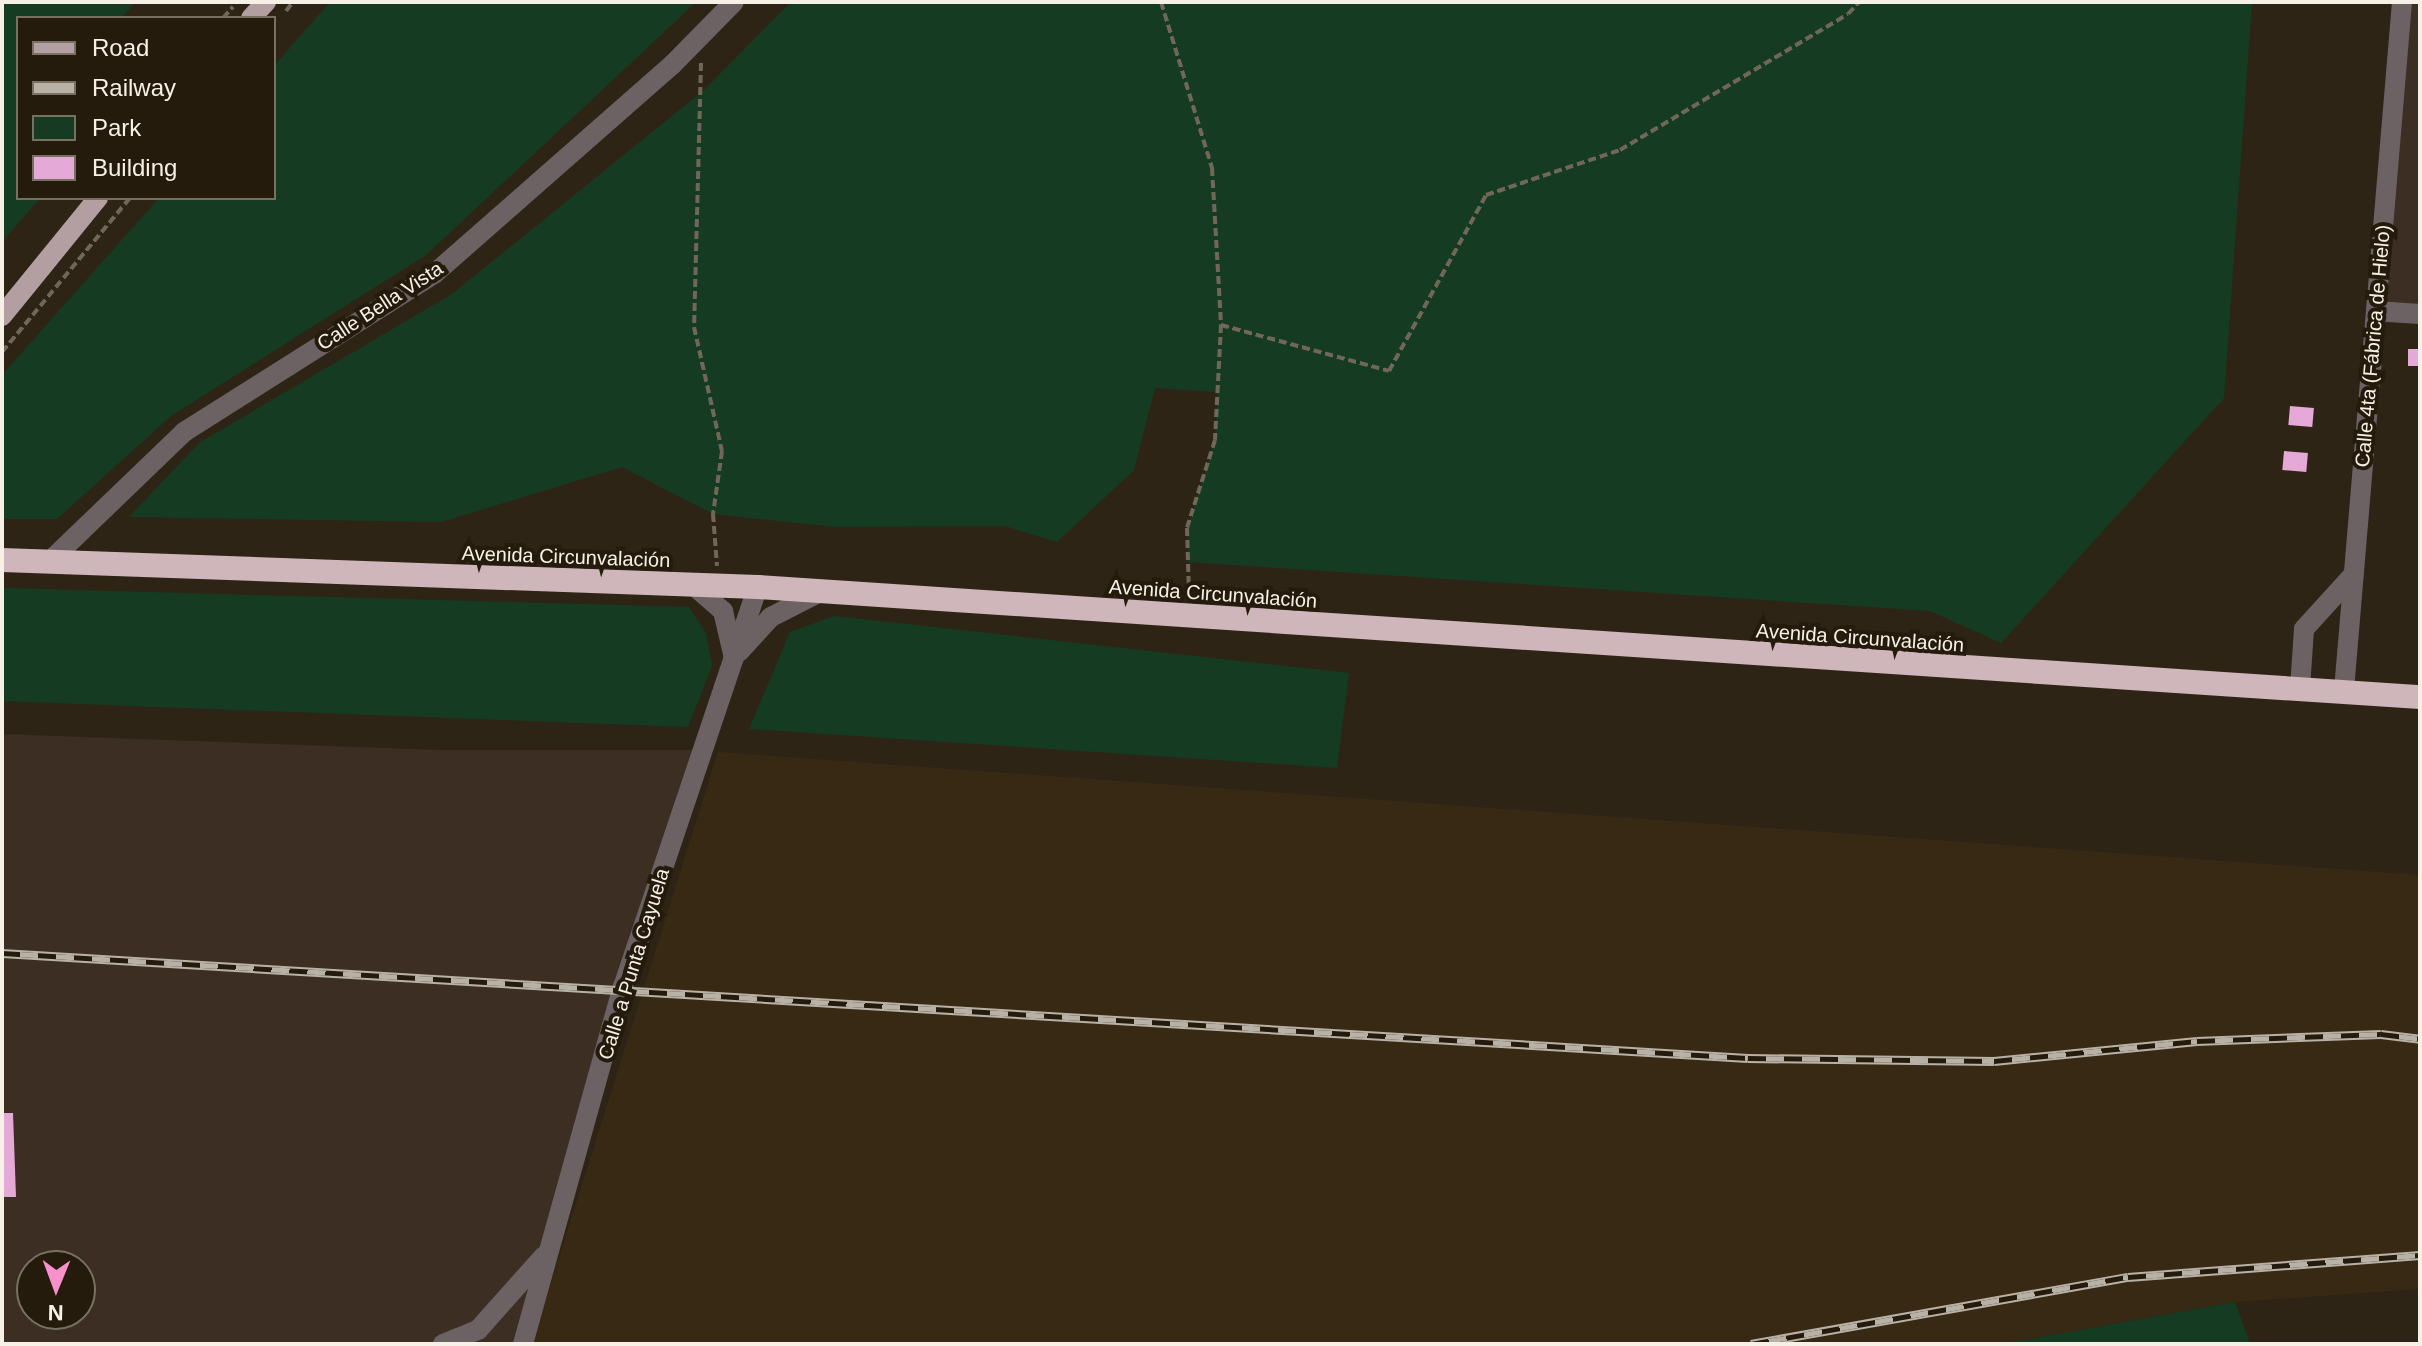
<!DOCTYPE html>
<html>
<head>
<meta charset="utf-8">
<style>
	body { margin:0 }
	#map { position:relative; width:2422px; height:1346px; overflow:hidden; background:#2e2415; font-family:Arial,sans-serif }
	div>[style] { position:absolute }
	.built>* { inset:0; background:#372914 }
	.industrial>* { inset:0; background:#3c2e22 }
	.green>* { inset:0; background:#153c22 }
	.building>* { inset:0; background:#e4a9d7; transform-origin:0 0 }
	.path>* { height:4px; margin-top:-2px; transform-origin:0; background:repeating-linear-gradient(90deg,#706759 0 8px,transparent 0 12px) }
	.minor>* { height:20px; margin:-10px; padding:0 10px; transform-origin:10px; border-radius:10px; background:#6c6264 }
	.major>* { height:20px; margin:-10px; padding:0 10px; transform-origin:10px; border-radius:10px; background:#b39ea1 }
	.highway>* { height:24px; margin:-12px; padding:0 12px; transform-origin:12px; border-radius:12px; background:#cfb6ba }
	.rail>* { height:9px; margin-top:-4.5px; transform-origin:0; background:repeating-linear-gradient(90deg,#241b0c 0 18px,#b8b1a5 0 36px); box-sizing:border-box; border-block:2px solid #b8b1a5 }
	span { translate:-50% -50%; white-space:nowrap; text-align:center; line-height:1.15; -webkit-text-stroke:8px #241b0c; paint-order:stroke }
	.street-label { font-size:20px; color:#f7f0e6 }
	.frame { position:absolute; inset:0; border:4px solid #f7f0e6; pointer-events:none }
	.legend { position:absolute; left:16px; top:16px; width:260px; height:184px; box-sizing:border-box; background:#241b0c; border:2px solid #787063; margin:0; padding:10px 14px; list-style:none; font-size:24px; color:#f7f0e6 }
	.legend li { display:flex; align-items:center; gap:16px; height:40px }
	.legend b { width:40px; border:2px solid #787063 }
	.north { position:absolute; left:16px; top:1250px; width:80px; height:80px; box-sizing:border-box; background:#241b0c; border:2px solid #787063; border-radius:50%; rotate:181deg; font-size:22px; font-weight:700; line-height:32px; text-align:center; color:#f7f0e6 }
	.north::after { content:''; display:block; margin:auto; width:28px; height:36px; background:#f890cb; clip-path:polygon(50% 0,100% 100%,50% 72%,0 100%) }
</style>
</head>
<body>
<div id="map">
	<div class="built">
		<i style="clip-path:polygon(718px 752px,2420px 875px,2420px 1289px,2235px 1302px,2002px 1344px,532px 1344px)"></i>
	</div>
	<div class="industrial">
		<i style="clip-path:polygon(2402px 2px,2420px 2px,2420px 324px,2375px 322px)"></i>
		<i style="clip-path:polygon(evenodd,2px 734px,439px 750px,696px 750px,523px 1344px,2px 1344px,2px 734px,32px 1266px,80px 1266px,80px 1314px,32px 1314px,32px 1266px)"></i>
	</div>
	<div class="green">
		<i style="clip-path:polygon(2px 2px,135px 2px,122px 18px,18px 18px,18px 198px,40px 198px,2px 242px)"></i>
		<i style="clip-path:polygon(330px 2px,696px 2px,426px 255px,171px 416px,57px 519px,2px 519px,2px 375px,159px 198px,274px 198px,274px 66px)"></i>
		<i style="clip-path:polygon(791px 2px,2252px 2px,2224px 398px,2001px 643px,1930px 611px,1188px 562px,1187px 528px,1215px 440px,1217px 392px,1155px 388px,1134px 470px,1057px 542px,1005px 526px,836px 527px,713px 514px,622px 467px,441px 522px,129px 517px,199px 443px,452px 294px,704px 90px)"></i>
		<i style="clip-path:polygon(2px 588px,689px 607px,706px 633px,712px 666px,688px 727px,2px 701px)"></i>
		<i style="clip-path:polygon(834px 616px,1349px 673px,1337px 768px,749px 729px,790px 632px)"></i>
		<i style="clip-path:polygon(2235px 1302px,2250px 1344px,2002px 1344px)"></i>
	</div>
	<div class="building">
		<i style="left:2420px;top:349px;width:17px;height:12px;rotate:90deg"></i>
		<i style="left:2290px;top:406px;width:24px;height:19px;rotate:5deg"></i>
		<i style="left:2284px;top:451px;width:24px;height:19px;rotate:5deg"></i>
		<i style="clip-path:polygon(2px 1113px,13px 1113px,16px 1197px,2px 1197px)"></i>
	</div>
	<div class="path">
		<i style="left:1161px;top:2px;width:174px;rotate:72.9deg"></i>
		<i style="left:1212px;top:168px;width:157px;rotate:86.7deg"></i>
		<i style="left:1221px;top:325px;width:115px;rotate:93deg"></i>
		<i style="left:1215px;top:440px;width:92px;rotate:107.7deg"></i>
		<i style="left:1187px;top:528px;width:67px;rotate:88.3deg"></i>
		<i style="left:286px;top:11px;width:11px;rotate:-52deg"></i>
		<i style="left:223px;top:18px;width:15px;rotate:-48deg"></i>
		<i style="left:701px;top:63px;width:264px;rotate:91.5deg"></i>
		<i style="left:694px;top:327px;width:127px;rotate:77.3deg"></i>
		<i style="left:722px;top:451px;width:64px;rotate:98.1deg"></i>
		<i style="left:713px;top:514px;width:52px;rotate:85.6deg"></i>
		<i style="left:1221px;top:325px;width:174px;rotate:15.3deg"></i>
		<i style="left:1389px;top:371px;width:201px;rotate:-61.1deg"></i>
		<i style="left:1486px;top:195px;width:141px;rotate:-18.6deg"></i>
		<i style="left:1620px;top:150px;width:265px;rotate:-30.8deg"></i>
		<i style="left:1848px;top:14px;width:16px;rotate:-47deg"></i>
		<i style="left:2px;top:352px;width:200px;rotate:-50.3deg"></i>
	</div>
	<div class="minor">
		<i style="left:2376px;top:311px;width:44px;rotate:3.9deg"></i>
		<i style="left:49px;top:562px;width:187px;rotate:-43.9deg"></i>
		<i style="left:184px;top:432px;width:296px;rotate:-32.3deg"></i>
		<i style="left:434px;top:274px;width:317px;rotate:-41.3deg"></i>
		<i style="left:672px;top:65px;width:88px;rotate:-45.5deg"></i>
		<i style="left:693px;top:585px;width:40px;rotate:41deg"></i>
		<i style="left:723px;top:611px;width:48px;rotate:76.8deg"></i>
		<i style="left:739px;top:652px;width:47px;rotate:-47.6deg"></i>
		<i style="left:771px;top:617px;width:55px;rotate:-27deg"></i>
		<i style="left:2300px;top:688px;width:59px;rotate:-86.1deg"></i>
		<i style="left:2304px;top:629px;width:74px;rotate:-47.7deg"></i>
		<i style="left:2344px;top:690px;width:690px;rotate:-85.18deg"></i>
		<i style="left:443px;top:1344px;width:38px;rotate:-22deg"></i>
		<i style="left:478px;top:1330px;width:99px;rotate:-48.3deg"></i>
		<i style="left:523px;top:1344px;width:371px;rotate:-74.4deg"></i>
		<i style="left:623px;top:987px;width:422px;rotate:-71.4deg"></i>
	</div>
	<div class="major">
		<i style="left:251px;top:18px;width:22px;rotate:-47deg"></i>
		<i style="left:2px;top:316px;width:152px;rotate:-50.9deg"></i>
	</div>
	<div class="highway">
		<i style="left:2px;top:560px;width:756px;rotate:2.05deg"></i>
		<i style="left:758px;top:587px;width:1666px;rotate:3.79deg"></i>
	</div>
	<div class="rail">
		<i style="left:2px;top:953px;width:1749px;rotate:3.44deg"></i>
		<i style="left:1748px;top:1058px;width:246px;rotate:0.7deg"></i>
		<i style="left:1994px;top:1061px;width:204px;rotate:-5.6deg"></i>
		<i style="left:2197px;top:1041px;width:184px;rotate:-2.2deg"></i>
		<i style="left:2381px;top:1034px;width:39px;rotate:7deg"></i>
		<i style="left:1751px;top:1344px;width:383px;rotate:-10.1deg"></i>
		<i style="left:2128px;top:1277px;width:293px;rotate:-4.3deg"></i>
	</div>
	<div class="street-label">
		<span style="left:380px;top:306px;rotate:-33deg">Calle Bella Vista</span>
		<span style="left:2373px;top:346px;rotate:-85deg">Calle 4ta (Fábrica de Hielo)</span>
		<span style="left:566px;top:557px;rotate:2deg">Avenida Circunvalación</span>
		<span style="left:1213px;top:594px;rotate:4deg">Avenida Circunvalación</span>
		<span style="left:1860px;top:638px;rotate:4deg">Avenida Circunvalación</span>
		<span style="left:634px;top:964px;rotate:-73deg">Calle a Punta Cayuela</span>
	</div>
	<div class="frame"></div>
	<ul class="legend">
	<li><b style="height:10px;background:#b39ea1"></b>Road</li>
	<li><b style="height:10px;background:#b8b1a5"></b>Railway</li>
	<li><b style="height:22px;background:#153c22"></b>Park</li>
	<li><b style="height:22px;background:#e4a9d7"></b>Building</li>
	</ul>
	<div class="north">N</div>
</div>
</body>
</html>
